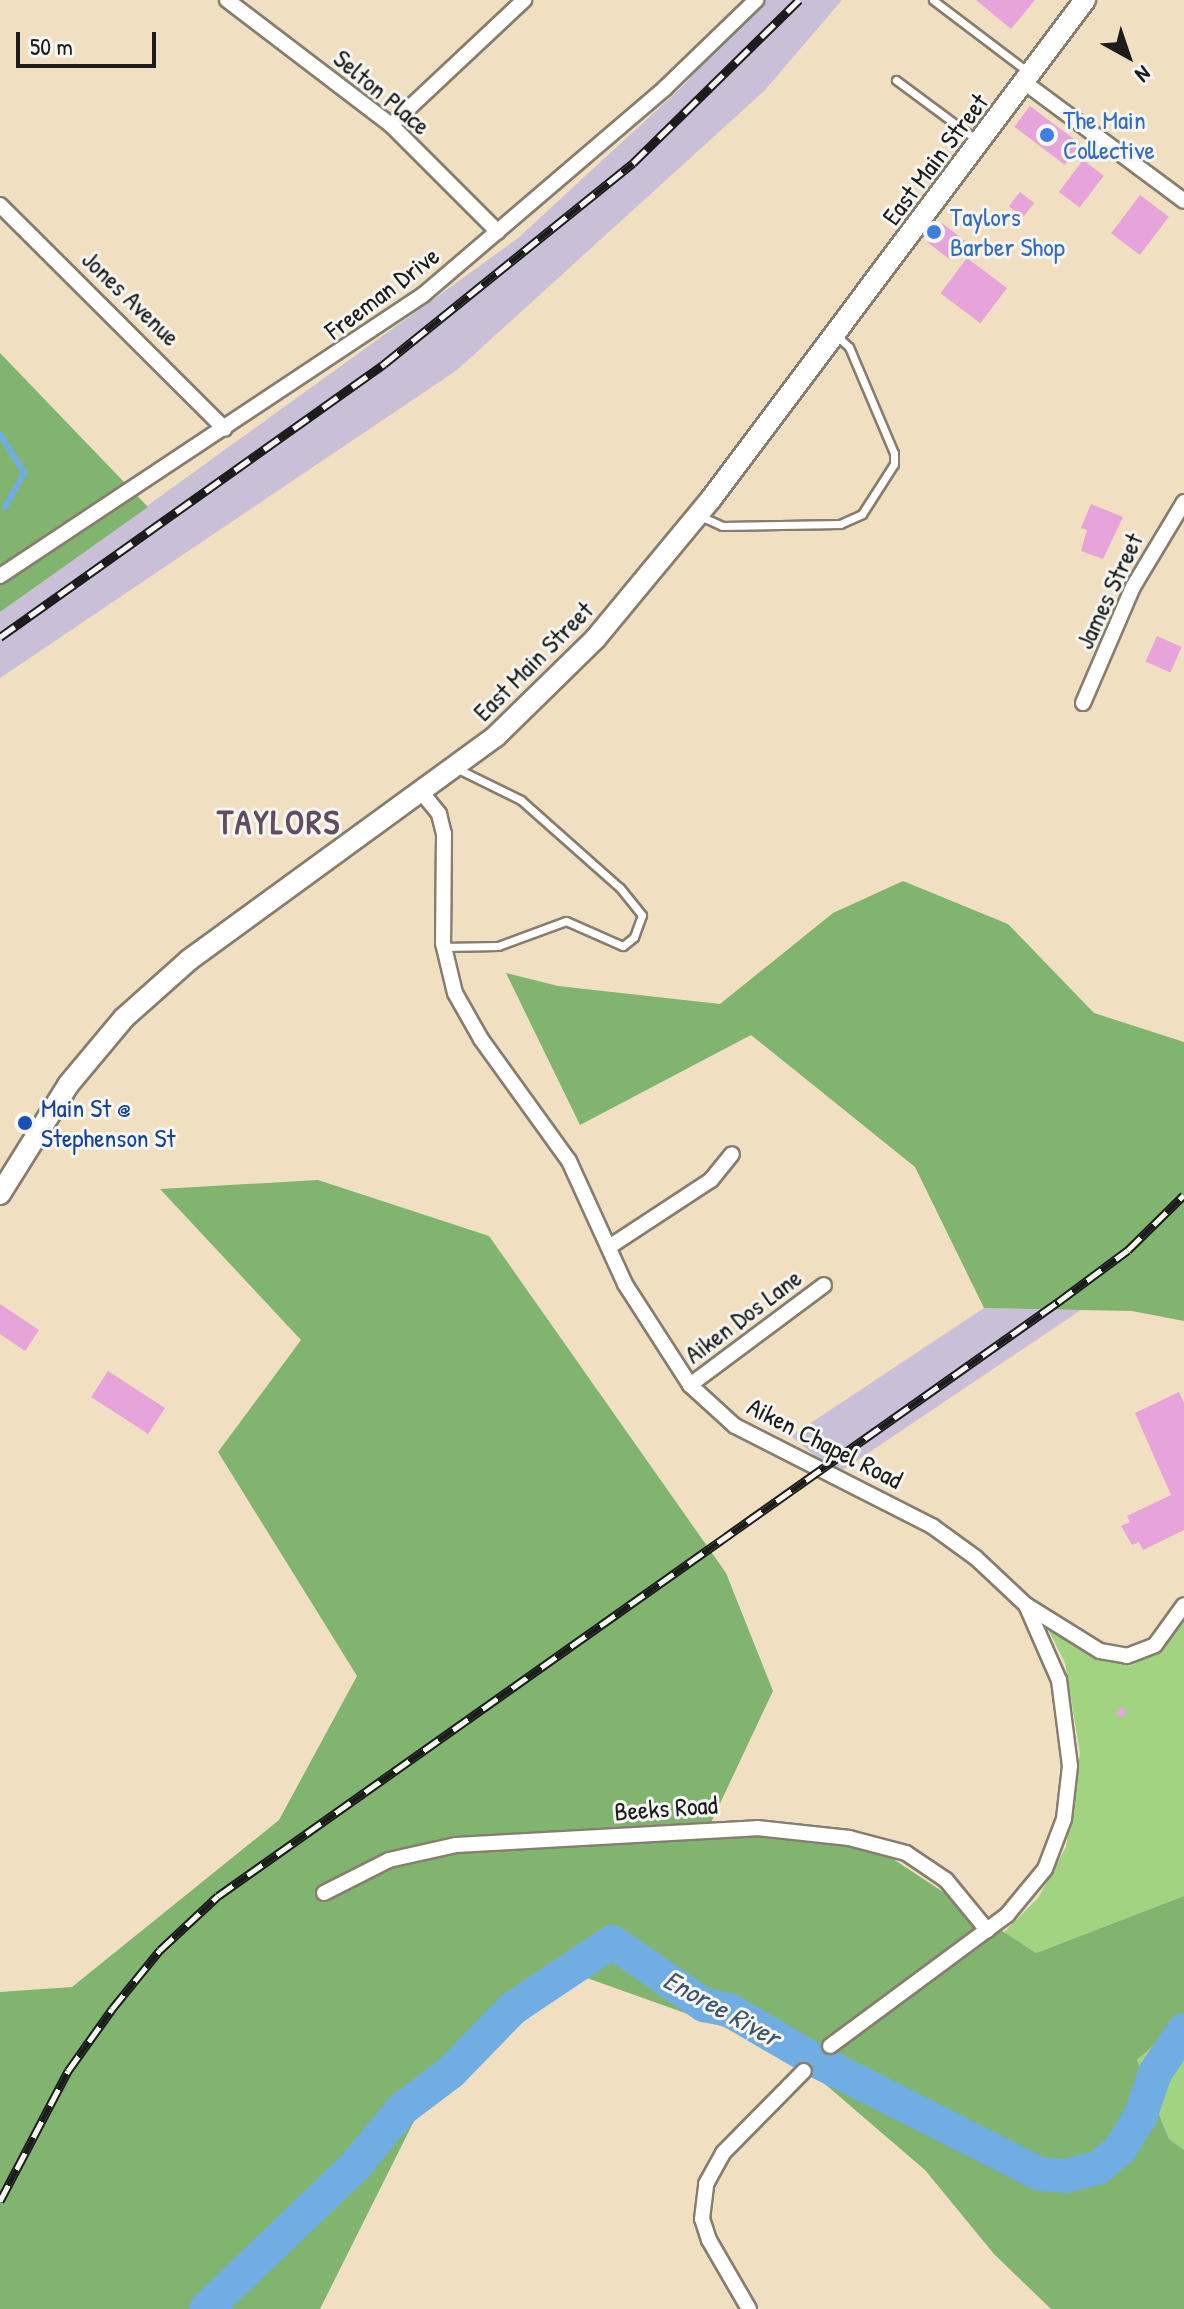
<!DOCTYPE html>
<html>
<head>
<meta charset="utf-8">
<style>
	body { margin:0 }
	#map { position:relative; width:1184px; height:2309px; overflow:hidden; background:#f0dfc0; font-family:"Patrick Hand",sans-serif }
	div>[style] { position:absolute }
	.industrial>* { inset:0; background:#c9bfd7 }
	.green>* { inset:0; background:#a2d381 }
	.forest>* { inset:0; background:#81b56f }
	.stream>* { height:6px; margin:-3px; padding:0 3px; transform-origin:3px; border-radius:3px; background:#6fade2 }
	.river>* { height:34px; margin:-17px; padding:0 17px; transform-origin:17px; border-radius:17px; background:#6fade2 }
	.building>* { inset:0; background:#e7a4da; transform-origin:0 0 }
	.roads { filter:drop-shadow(2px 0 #867e6e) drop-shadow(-2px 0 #867e6e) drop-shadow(0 2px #867e6e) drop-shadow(0 -2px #867e6e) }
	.lane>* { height:7px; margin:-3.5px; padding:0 3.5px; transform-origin:3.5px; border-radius:3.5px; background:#fff }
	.street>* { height:14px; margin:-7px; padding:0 7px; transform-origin:7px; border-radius:7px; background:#fff }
	.secondary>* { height:20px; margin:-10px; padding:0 10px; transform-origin:10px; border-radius:10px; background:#fff }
	.rail>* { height:9px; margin-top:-4.5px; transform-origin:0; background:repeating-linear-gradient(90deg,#f6f6f2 0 18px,#1c1c1c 0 36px); box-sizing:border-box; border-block:2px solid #1c1c1c }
	.dots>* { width:22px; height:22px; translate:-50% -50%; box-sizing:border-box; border:4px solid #f6f6f2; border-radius:50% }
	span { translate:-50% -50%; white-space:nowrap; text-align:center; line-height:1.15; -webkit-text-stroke:6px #f6f6f2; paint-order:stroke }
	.street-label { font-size:26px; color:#1c1c1c }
	.shop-label { font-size:26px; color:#366cbe }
	.left { translate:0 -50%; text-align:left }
	.transit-label { font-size:26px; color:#164399 }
	.water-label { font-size:28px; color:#3d566b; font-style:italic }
	.district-label { font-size:34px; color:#634c5e; font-weight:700; letter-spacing:2px }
	.north { position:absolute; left:1088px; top:16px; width:80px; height:80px; -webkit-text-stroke:6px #f6f6f2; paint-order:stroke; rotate:140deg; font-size:22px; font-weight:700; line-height:32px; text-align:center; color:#1c1c1c }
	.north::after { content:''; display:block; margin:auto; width:28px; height:36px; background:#1c1c1c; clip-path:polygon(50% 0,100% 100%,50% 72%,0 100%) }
	.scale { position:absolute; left:16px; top:32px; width:140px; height:36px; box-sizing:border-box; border:4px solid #1c1c1c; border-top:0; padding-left:10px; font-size:24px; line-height:28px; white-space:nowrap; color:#1c1c1c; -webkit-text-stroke:6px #f6f6f2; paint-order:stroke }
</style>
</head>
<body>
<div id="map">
	<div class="industrial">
		<i style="clip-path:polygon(759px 0,842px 0,765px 90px,457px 370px,0 678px,0 612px,517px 239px,684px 85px)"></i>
		<i style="clip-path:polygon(984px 1308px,1081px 1310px,837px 1474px,791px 1436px)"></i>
	</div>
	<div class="green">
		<i style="clip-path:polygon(1184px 1617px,1184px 1896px,1036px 1953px,1004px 1932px,1038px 1898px,1066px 1847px,1080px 1753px,1065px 1663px,1047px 1627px,1130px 1666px,1161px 1649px)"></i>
		<i style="clip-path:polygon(1184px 2019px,1184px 2150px,1169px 2139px,1137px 2060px)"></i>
	</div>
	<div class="forest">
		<i style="clip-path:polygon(0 353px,148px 507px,0 612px)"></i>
		<i style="clip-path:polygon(903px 881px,1008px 924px,1094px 1013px,1184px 1042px,1184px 1321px,1132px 1311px,984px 1308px,915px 1167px,751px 1035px,580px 1125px,506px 973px,558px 986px,720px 1004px,833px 913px)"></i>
		<i style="clip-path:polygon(318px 1180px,489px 1236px,726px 1573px,773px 1691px,708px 1829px,881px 1851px,1036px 1953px,1184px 1896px,1184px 2019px,1137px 2060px,1169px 2139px,1184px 2150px,1184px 2309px,1051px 2309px,994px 2254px,925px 2170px,783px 2048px,573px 1973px,420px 2109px,320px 2309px,0 2309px,0 1992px,72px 1987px,279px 1820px,357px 1676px,218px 1452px,301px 1340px,160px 1189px)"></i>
	</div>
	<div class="stream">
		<i style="left:0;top:434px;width:46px;rotate:58.4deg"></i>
		<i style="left:24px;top:473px;width:39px;rotate:119deg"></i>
	</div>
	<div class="river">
		<i style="left:206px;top:2309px;width:208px;rotate:-43.8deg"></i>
		<i style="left:356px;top:2165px;width:72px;rotate:-50.6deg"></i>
		<i style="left:402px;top:2109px;width:61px;rotate:-37.1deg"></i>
		<i style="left:451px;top:2072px;width:89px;rotate:-45.9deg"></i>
		<i style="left:513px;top:2008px;width:119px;rotate:-33.7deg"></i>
		<i style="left:612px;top:1942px;width:112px;rotate:34.4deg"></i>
		<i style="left:704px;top:2005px;width:25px;rotate:11deg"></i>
		<i style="left:729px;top:2010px;width:97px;rotate:30.3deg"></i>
		<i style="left:813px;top:2059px;width:254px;rotate:26.9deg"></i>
		<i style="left:1040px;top:2174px;width:25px;rotate:5deg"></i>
		<i style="left:1065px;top:2176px;width:34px;rotate:-14deg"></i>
		<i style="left:1098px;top:2168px;width:29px;rotate:-41deg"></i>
		<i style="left:1120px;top:2149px;width:38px;rotate:-58deg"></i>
		<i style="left:1140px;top:2117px;width:46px;rotate:-71.2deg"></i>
		<i style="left:1155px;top:2073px;width:52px;rotate:-56deg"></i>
	</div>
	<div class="building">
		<i style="clip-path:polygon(976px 0,1035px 0,1011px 29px)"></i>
		<i style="left:1030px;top:106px;width:63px;height:26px;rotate:37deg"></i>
		<i style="left:1083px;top:160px;width:26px;height:40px;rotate:37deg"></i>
		<i style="left:1020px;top:192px;width:18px;height:18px;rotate:38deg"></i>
		<i style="left:1140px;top:195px;width:36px;height:48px;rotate:37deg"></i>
		<i style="left:942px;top:223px;width:29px;height:24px;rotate:38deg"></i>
		<i style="left:967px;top:258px;width:50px;height:44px;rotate:37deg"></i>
		<i style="clip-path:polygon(1091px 504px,1123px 517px,1103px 559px,1081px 551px,1087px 530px,1081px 528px)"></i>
		<i style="left:1157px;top:636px;width:27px;height:28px;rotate:24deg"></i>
		<i style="clip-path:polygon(0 1304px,39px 1330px,25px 1351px,0 1334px)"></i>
		<i style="left:108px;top:1371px;width:68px;height:31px;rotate:33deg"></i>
		<i style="clip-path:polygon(1179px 1392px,1184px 1403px,1184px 1530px,1143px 1550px,1139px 1542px,1132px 1545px,1121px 1526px,1130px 1522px,1127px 1516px,1171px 1495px,1135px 1413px)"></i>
		<i style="clip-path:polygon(1120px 1707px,1127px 1710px,1123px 1718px,1116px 1714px)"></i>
	</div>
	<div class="roads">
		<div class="lane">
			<i style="left:933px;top:0;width:118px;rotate:37.1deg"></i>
			<i style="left:896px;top:80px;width:102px;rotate:36.6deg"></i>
			<i style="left:700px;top:516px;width:24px;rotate:24deg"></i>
			<i style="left:722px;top:526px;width:118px;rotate:-1deg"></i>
			<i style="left:840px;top:524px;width:24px;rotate:-24deg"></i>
			<i style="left:862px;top:514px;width:59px;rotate:-57.4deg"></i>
			<i style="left:894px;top:464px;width:11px;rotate:-90deg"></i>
			<i style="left:894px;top:453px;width:115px;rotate:-113deg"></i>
			<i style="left:849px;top:347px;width:15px;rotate:-138deg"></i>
			<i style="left:444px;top:947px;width:54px;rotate:-1.1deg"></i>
			<i style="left:498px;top:946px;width:72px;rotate:-20.2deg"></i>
			<i style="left:566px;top:921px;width:62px;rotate:23.7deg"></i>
			<i style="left:623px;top:946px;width:14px;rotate:-39deg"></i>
			<i style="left:634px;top:937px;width:23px;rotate:-70deg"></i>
			<i style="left:642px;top:915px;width:35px;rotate:-129deg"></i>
			<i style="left:620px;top:888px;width:132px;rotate:-138.4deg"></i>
			<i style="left:521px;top:800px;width:70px;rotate:-153.8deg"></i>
		</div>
		<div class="street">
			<i style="left:227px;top:0;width:206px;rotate:37.3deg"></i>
			<i style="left:391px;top:125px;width:151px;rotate:45deg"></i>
			<i style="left:1024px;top:82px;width:199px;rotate:36.6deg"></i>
			<i style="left:391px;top:125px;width:183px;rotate:-43.2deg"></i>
			<i style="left:0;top:205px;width:317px;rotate:44.9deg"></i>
			<i style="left:0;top:576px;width:508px;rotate:-33.6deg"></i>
			<i style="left:423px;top:295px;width:318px;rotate:-40.5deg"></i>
			<i style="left:665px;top:88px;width:127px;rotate:-44deg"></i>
			<i style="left:1083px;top:703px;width:126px;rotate:-66.7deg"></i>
			<i style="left:1133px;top:587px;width:99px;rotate:-59deg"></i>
			<i style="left:423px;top:794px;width:26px;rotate:51deg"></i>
			<i style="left:439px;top:814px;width:21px;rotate:76deg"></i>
			<i style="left:444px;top:834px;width:109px;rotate:90.5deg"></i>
			<i style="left:443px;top:943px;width:51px;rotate:76.5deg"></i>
			<i style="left:455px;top:993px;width:53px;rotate:60.5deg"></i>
			<i style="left:481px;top:1039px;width:150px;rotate:54.2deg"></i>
			<i style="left:569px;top:1161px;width:135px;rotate:65.5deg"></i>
			<i style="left:625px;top:1284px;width:120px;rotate:57.2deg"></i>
			<i style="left:690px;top:1385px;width:61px;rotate:42.3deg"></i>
			<i style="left:735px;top:1426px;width:221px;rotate:26.9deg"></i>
			<i style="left:932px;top:1526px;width:54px;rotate:36deg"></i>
			<i style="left:976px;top:1558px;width:69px;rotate:43.2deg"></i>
			<i style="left:1026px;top:1605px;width:82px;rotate:66.3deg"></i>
			<i style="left:1059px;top:1680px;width:87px;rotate:82.7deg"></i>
			<i style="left:1070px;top:1766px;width:53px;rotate:96.5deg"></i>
			<i style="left:1064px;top:1819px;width:53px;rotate:110.8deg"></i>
			<i style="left:1045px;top:1869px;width:60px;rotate:129.6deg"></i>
			<i style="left:1007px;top:1915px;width:220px;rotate:143.5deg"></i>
			<i style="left:609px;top:1247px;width:122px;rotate:-33.3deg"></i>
			<i style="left:711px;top:1180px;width:33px;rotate:-51deg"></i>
			<i style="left:690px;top:1385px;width:167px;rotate:-36.7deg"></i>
			<i style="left:1026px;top:1605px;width:87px;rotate:31.9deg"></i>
			<i style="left:1100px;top:1651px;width:27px;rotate:10deg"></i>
			<i style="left:1127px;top:1656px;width:30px;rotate:-21deg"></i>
			<i style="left:1155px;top:1645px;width:49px;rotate:-54.1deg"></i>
			<i style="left:324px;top:1893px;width:73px;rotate:-26.9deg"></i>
			<i style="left:389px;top:1860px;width:69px;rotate:-12.6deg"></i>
			<i style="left:456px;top:1845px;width:301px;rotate:-3.2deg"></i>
			<i style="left:757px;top:1828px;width:93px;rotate:6.2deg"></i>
			<i style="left:849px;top:1838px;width:59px;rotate:14.7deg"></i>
			<i style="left:906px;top:1853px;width:48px;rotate:34deg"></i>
			<i style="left:946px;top:1880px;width:65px;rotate:50.6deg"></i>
			<i style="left:749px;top:2309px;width:80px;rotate:-120.1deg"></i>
			<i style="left:709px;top:2240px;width:22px;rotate:-108deg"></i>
			<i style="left:702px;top:2219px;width:35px;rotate:-83deg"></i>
			<i style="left:706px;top:2184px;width:35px;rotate:-61deg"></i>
			<i style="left:723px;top:2153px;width:115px;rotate:-45.4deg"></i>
		</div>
		<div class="secondary">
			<i style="left:0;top:1194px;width:128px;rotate:-58deg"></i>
			<i style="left:68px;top:1085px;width:87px;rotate:-50.1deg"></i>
			<i style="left:124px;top:1018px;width:87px;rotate:-41.7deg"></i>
			<i style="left:189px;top:960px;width:380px;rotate:-36.1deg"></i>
			<i style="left:496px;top:736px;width:140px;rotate:-44.4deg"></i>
			<i style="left:596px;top:638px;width:180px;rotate:-50.4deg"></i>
			<i style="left:711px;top:499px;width:624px;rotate:-53.15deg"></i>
		</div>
	</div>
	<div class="rail">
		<i style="left:0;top:637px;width:471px;rotate:-35.4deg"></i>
		<i style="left:384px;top:364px;width:320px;rotate:-38.9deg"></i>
		<i style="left:633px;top:163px;width:233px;rotate:-44.5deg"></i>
		<i style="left:0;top:2201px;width:147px;rotate:-62.4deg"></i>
		<i style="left:68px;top:2071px;width:76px;rotate:-54.6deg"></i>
		<i style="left:112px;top:2009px;width:76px;rotate:-50.9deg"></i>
		<i style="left:160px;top:1950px;width:79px;rotate:-43deg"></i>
		<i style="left:218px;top:1896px;width:1029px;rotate:-35.27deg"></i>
		<i style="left:1058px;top:1302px;width:87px;rotate:-36.6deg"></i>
		<i style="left:1128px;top:1250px;width:78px;rotate:-44.5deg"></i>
	</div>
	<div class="dots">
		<i style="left:1047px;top:135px;background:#3f7fe0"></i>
		<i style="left:934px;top:232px;background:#3f7fe0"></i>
		<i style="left:25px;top:1123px;background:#1a4fb4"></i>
	</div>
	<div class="street-label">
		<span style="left:382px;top:92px;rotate:40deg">Selton Place</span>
		<span style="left:935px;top:159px;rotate:-53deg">East Main Street</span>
		<span style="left:382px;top:293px;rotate:-37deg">Freeman Drive</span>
		<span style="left:131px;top:298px;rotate:44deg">Jones Avenue</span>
		<span style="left:1109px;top:591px;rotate:-65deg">James Street</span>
		<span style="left:533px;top:661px;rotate:-45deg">East Main Street</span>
		<span style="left:743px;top:1316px;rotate:-37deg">Aiken Dos Lane</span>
		<span style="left:825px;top:1443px;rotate:27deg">Aiken Chapel Road</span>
		<span style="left:666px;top:1808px;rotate:-4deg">Beeks Road</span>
	</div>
	<div class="shop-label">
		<span class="left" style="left:1063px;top:135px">The Main<br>Collective</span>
		<span class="left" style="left:950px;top:232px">Taylors<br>Barber Shop</span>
	</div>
	<div class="transit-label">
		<span class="left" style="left:41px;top:1123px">Main St @<br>Stephenson St</span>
	</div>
	<div class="water-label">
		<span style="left:722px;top:2008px;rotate:29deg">Enoree River</span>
	</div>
	<div class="district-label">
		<span style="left:279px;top:823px">TAYLORS</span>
	</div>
	<div class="north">N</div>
	<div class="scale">50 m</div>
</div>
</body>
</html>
